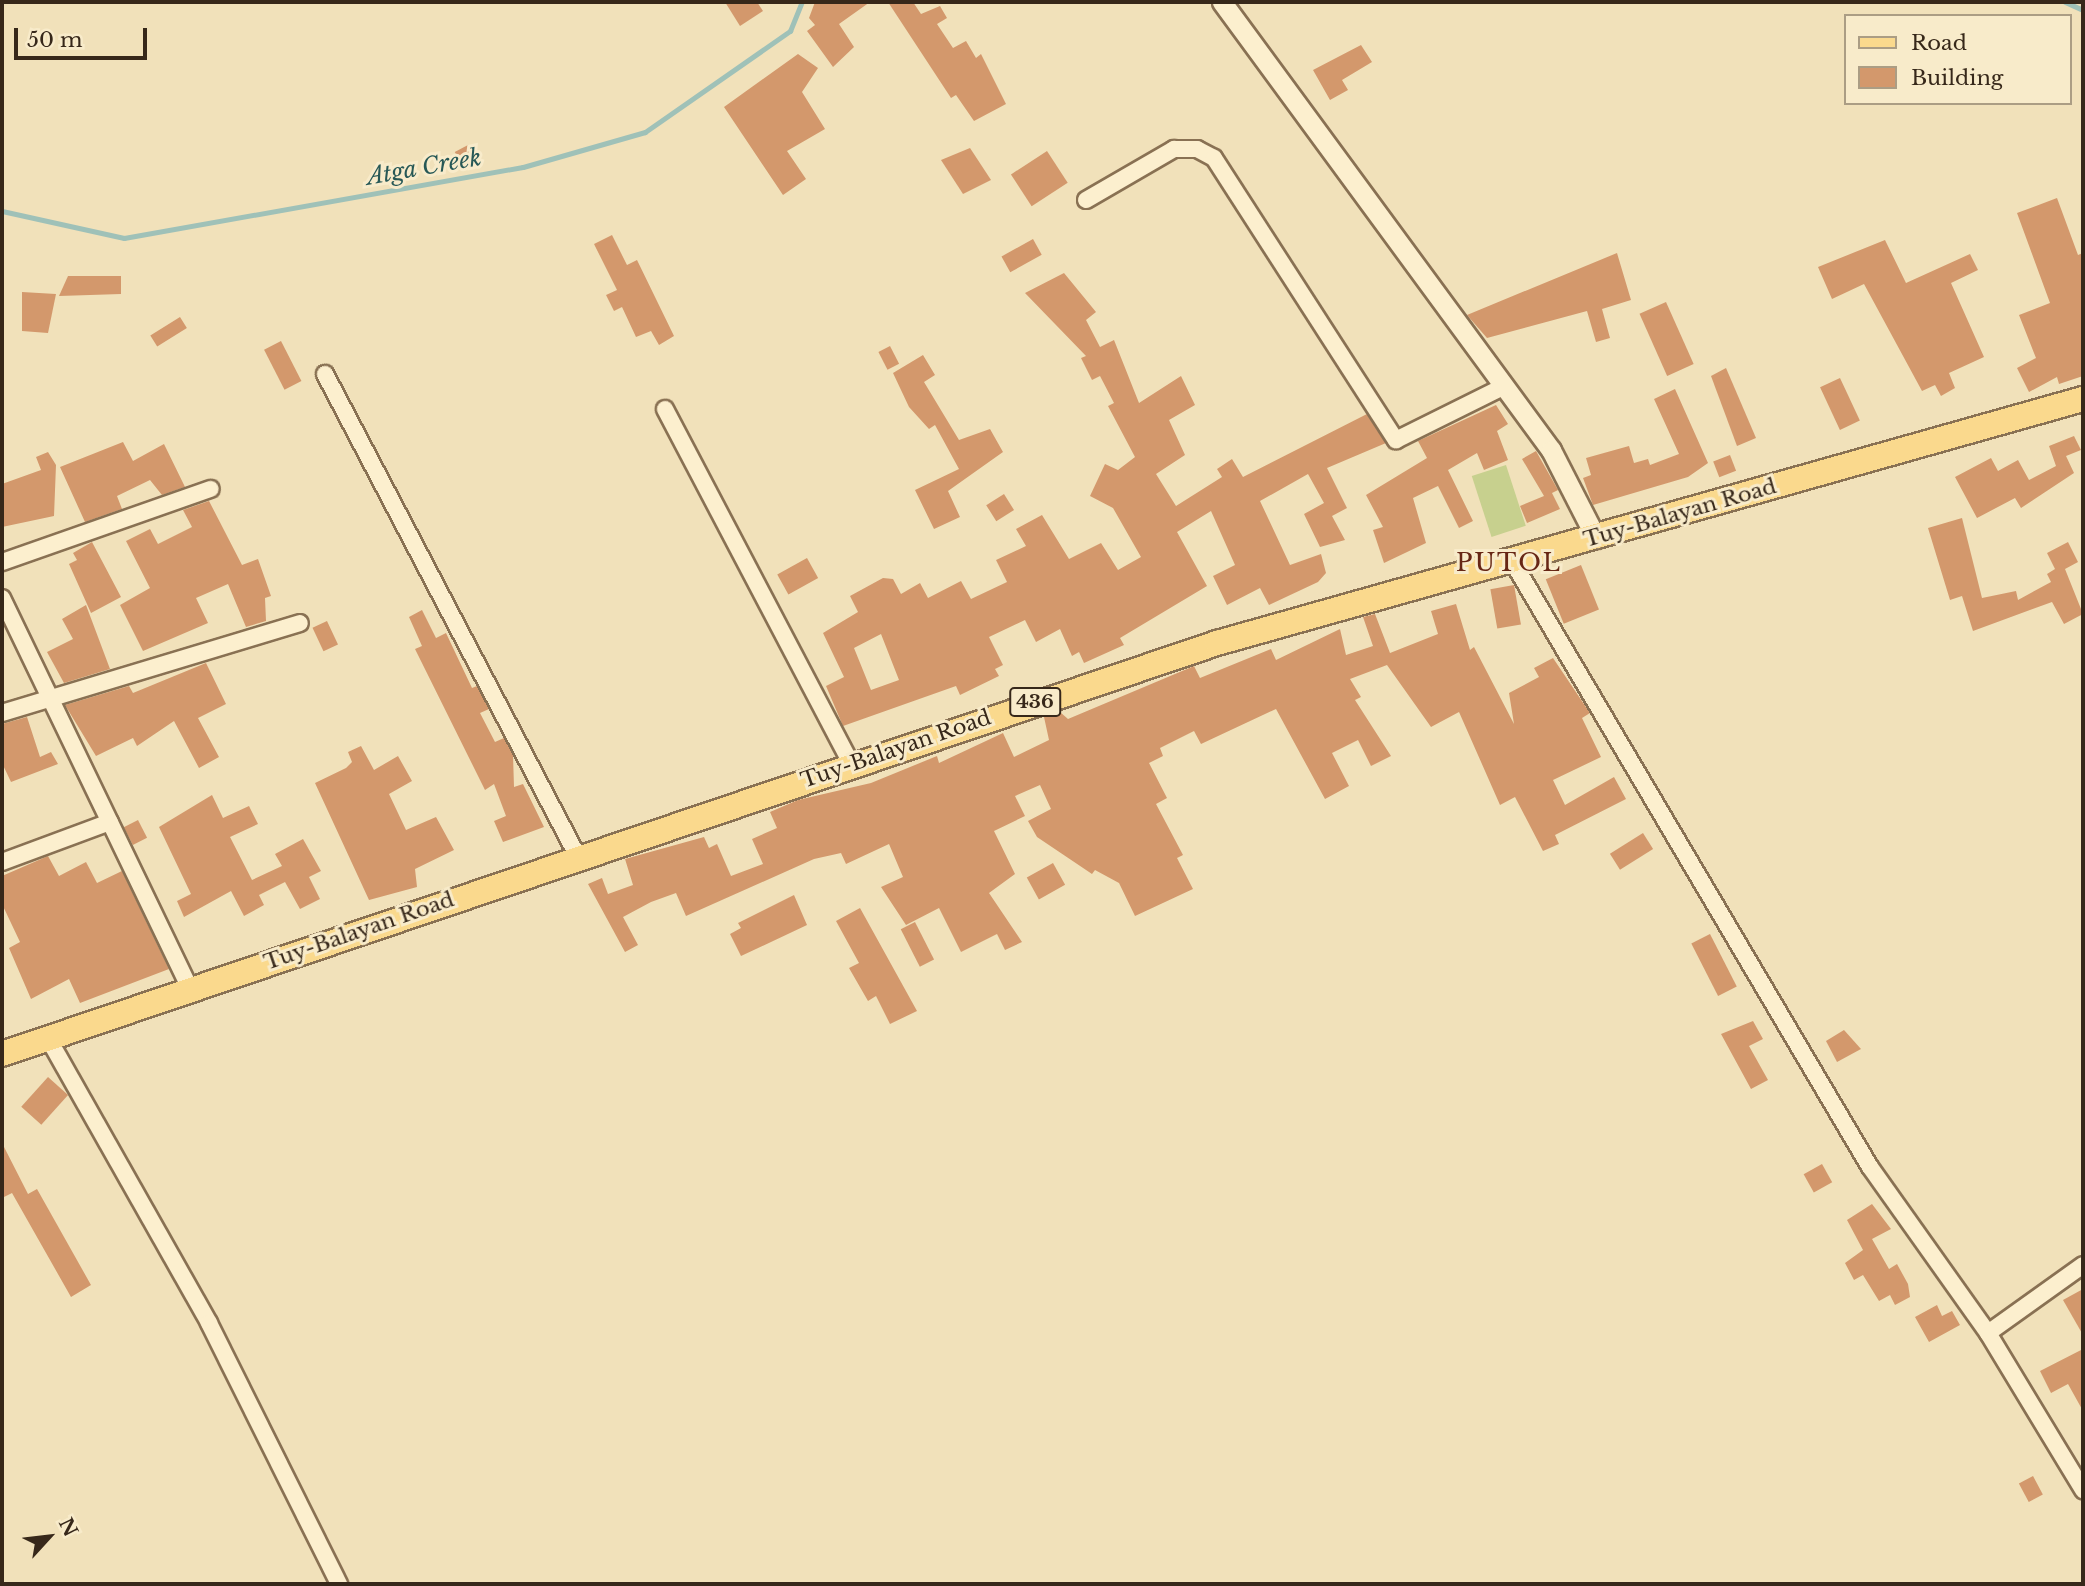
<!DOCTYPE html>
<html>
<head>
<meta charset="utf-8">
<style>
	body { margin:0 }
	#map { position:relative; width:2085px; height:1586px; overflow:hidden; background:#f1e1ba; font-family:"Libre Baskerville",serif }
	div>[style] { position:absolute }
	.green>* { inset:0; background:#c7d08e; transform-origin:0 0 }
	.stream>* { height:5px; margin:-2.5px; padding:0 2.5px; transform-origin:2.5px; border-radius:2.5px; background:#9fc1b8 }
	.building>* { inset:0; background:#d3986c; transform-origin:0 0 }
	.roads { filter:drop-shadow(2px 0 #897153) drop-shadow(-2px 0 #897153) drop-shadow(0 2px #897153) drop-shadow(0 -2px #897153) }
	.minor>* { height:16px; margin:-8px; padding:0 8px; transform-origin:8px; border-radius:8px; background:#fcefce }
	.tertiary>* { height:19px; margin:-9.5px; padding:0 9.5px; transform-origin:9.5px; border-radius:9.5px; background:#fcefce }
	.primary>* { height:24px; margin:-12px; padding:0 12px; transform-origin:12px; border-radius:12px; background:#fad98d }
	span { translate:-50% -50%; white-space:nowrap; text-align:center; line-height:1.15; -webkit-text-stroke:6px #f8ebca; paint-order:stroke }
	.shield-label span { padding:2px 5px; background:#f8ebca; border:2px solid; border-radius:5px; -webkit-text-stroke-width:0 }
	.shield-label { font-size:19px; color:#37281a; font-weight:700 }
	.street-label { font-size:21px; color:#37281a }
	.water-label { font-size:23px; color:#275856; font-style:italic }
	.quarter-label { font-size:24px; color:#672715; letter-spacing:2px }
	.frame { position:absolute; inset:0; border:4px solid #37281a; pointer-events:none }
	.legend { position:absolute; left:1844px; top:14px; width:228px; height:91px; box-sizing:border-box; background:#f8ebca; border:2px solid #ab9d84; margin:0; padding:9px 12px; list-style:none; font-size:21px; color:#37281a }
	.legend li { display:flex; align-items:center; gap:14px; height:35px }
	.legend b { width:35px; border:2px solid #ab9d84 }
	.north { position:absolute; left:14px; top:1502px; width:70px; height:70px; -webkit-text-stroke:5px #f8ebca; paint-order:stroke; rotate:63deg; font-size:19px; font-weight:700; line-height:28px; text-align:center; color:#37281a }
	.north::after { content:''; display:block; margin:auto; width:24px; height:32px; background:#37281a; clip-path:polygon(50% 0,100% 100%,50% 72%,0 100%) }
	.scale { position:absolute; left:14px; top:28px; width:133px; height:32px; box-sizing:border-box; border:4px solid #37281a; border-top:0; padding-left:9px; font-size:21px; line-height:24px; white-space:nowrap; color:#37281a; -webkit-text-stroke:5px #f8ebca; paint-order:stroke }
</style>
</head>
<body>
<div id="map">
	<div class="green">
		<i style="left:1506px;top:465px;width:64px;height:36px;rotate:72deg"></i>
	</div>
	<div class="stream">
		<i style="left:2065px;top:2px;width:20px;rotate:24deg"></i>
		<i style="left:2px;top:211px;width:125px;rotate:12.5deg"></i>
		<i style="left:124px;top:238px;width:405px;rotate:-10.1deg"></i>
		<i style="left:523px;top:167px;width:127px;rotate:-16deg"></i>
		<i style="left:645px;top:132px;width:177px;rotate:-34.9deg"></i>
		<i style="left:790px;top:31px;width:31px;rotate:-68deg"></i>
	</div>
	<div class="building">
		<i style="clip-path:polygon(725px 2px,757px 2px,763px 11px,740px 26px)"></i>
		<i style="clip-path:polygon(815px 2px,870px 2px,839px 24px,854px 47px,833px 67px,807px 31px,815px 25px,809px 18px)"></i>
		<i style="clip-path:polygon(888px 2px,913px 2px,921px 14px,940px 6px,947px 18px,937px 24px,953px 48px,966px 41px,976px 58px,981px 54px,1006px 104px,974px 121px,956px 95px,951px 98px)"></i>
		<i style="clip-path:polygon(1361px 45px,1372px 62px,1342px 80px,1348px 90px,1330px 100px,1313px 70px)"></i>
		<i style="clip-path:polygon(798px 54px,818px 68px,802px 92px,825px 129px,787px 151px,806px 179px,783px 195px,724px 107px)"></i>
		<i style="left:468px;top:145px;width:19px;height:15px;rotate:62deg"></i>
		<i style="clip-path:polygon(970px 148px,991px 180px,963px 194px,941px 160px)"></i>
		<i style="left:1047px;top:151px;width:38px;height:43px;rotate:57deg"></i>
		<i style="clip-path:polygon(2057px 198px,2078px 255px,2083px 253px,2083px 376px,2059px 384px,2057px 377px,2029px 392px,2017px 368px,2036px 358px,2019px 315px,2050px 303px,2017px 213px)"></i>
		<i style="clip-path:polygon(612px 235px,627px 265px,637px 260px,674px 336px,659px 345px,651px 331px,636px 337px,622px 307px,614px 311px,606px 295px,617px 290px,594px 244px)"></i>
		<i style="left:1033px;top:239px;width:18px;height:36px;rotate:61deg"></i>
		<i style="clip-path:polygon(1885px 240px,1906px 283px,1970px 254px,1978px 270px,1951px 283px,1984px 357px,1949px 373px,1955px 388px,1941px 396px,1935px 385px,1922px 391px,1864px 284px,1832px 299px,1818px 267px)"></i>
		<i style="clip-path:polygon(1617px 253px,1631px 300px,1602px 309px,1610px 338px,1596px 342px,1587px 311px,1487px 338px,1467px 315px)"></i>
		<i style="clip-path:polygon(evenodd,1064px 273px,1096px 312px,1086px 320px,1100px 347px,1114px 340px,1139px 403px,1181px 376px,1195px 405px,1169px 420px,1185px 455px,1156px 474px,1176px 506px,1222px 477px,1217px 469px,1232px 459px,1243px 477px,1367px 414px,1386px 443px,1327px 468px,1347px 508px,1332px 516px,1345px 540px,1320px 547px,1304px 514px,1324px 503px,1308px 474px,1260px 501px,1290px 565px,1321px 554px,1326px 573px,1318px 582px,1269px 605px,1260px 588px,1227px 605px,1213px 576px,1235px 565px,1211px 511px,1177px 532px,1207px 586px,1120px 638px,1124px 645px,1084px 663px,1079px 652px,1072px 656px,1060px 629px,1036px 642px,1025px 620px,989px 637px,1003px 665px,995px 669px,999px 676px,960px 695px,956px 686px,843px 726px,826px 686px,844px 677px,823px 633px,858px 612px,850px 596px,883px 578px,893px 579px,901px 594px,920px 583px,928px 598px,961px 581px,971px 599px,1007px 582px,996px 560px,1026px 546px,1016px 529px,1042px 515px,1069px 559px,1101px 543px,1118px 570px,1141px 557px,1113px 508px,1090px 496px,1105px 464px,1118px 470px,1135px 457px,1108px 406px,1114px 403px,1100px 376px,1092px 380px,1081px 358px,1086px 356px,1025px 293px,1064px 273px,881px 634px,899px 680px,871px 690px,854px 648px,881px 634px)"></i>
		<i style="clip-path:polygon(68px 276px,121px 276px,121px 294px,59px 296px)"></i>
		<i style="clip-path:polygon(22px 292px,56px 294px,48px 333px,22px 331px)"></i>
		<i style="left:1666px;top:302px;width:68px;height:29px;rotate:66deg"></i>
		<i style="left:180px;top:317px;width:13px;height:35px;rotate:58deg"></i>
		<i style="left:281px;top:341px;width:45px;height:19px;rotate:63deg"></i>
		<i style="left:890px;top:346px;width:20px;height:13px;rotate:63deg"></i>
		<i style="clip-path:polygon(923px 355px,935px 375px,924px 382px,959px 440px,990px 429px,1003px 452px,948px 491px,960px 517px,934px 529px,915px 490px,959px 469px,935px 425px,929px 429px,909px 407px,893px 373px)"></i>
		<i style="clip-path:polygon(1726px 368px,1756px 438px,1737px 446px,1711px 376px)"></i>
		<i style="left:1840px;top:378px;width:47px;height:22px;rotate:65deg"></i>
		<i style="clip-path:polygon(1675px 389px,1708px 463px,1688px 477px,1593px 505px,1583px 478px,1591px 475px,1586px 458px,1629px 446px,1634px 463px,1648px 459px,1650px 465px,1679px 454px,1654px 399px)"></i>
		<i style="clip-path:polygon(1496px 405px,1508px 424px,1497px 431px,1508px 460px,1484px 470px,1477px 453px,1448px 470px,1473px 521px,1459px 528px,1438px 486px,1413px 498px,1426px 543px,1384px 563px,1373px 530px,1383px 527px,1366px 495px,1427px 458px,1418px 441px)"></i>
		<i style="clip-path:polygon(2074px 436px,2081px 450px,2066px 456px,2074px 473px,2021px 508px,2015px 498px,1977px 518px,1955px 477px,1991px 458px,1998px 471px,2018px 460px,2029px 480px,2056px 466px,2049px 446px)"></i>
		<i style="clip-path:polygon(123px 442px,133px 461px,164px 444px,185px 487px,162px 495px,150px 480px,117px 496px,122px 509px,85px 522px,60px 467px)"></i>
		<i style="clip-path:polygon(1536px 451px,1558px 490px,1552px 493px,1560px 509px,1527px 523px,1520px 506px,1544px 496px,1522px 459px)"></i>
		<i style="clip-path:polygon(48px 452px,56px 465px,54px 516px,2px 527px,2px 484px,41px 470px,36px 457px)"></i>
		<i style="left:1730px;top:455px;width:17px;height:18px;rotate:69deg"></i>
		<i style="left:1004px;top:494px;width:19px;height:21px;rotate:58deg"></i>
		<i style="clip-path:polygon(209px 501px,242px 565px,258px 559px,271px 596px,265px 598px,266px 621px,246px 627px,228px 584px,196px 598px,208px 623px,143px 651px,120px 605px,150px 588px,126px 541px,150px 529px,158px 544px,192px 527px,183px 510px)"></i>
		<i style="clip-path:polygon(1962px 518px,1982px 598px,2016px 591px,2018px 600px,2051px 582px,2047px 574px,2055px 569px,2047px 553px,2068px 542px,2078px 562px,2065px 569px,2083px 614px,2064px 624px,2052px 602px,1973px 631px,1962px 596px,1950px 600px,1928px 528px)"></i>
		<i style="clip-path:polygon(92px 542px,121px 597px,91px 613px,69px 564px,77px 560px,73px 553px)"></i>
		<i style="left:807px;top:558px;width:23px;height:34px;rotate:61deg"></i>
		<i style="left:1581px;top:565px;width:48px;height:38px;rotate:68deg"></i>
		<i style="left:1514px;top:585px;width:40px;height:24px;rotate:80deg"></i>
		<i style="clip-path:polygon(1456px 604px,1470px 650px,1474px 647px,1514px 724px,1509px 693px,1539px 677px,1534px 668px,1553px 658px,1590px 713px,1582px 718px,1601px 757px,1553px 780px,1565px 805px,1614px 777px,1626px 799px,1555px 835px,1559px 844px,1543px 851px,1515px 797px,1500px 805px,1459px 712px,1431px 727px,1387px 665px,1350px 679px,1361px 697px,1355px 700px,1391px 756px,1371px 766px,1358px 740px,1332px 753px,1349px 786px,1325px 799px,1276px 709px,1201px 744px,1194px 731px,1160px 748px,1163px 756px,1149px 763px,1167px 798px,1156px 804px,1183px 855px,1177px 858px,1193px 889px,1135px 916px,1119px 883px,1095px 870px,1092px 874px,1037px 837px,1028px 821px,1051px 809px,1040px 785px,1015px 796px,1025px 816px,994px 831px,1015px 874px,989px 893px,1022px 942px,1005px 950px,997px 934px,961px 952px,939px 908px,906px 925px,881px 887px,903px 877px,889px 844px,846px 864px,841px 853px,814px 859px,686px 916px,676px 893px,651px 902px,623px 917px,638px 945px,625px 952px,588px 884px,602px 878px,608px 894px,633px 885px,625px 859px,704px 837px,709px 848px,717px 844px,731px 876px,763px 864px,752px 839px,777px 828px,770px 812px,798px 800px,871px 783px,937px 756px,939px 763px,1003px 733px,1014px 757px,1049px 740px,1044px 717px,1060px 712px,1068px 719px,1194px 666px,1200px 678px,1271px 649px,1276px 660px,1340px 629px,1346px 655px,1373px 646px,1363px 617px,1375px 614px,1390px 653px,1438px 634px,1431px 611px)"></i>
		<i style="clip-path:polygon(86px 605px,110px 669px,64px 683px,47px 652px,73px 639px,62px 619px)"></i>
		<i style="clip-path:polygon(422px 610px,436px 638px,446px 633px,472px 688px,477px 686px,489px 709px,480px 713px,495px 742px,504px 738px,513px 755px,514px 787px,523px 784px,544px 827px,503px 842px,494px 821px,506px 816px,494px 784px,485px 790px,415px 649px,422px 646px,409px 617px)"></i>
		<i style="left:327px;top:621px;width:26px;height:16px;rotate:65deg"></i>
		<i style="clip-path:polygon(206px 663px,226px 704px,198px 718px,219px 757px,199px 768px,174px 721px,137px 746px,133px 738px,96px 756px,65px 705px,129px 686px,133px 693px)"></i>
		<i style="clip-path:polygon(27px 717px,40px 757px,51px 752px,58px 764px,11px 782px,2px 763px,2px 724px)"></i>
		<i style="clip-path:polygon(361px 746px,374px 770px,398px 756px,412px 781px,389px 794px,406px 830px,436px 817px,454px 850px,415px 869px,417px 887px,369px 900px,315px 783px,346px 768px,352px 762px,348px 752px)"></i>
		<i style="clip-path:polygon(212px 795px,223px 818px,249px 806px,258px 824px,230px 837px,252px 880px,282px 866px,275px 854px,303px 839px,321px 871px,309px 877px,320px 899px,300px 909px,285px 882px,259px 895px,264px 905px,244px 916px,231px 891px,184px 917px,177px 901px,191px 894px,159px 827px)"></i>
		<i style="left:138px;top:820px;width:20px;height:16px;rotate:63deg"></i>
		<i style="left:1643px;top:833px;width:19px;height:39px;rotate:58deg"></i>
		<i style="clip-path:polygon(48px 856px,59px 876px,86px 862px,97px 883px,122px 871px,169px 969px,80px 1003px,69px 979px,31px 999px,9px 948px,20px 942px,2px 904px,2px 876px)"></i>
		<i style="left:1053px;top:863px;width:25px;height:30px;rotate:61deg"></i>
		<i style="clip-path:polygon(794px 895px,807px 925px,741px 956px,730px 934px,741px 928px,738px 923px)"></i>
		<i style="clip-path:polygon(860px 908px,917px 1011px,890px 1024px,876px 996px,868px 1001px,849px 968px,859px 963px,836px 921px)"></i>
		<i style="left:915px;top:922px;width:42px;height:16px;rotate:63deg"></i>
		<i style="left:1710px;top:934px;width:59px;height:21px;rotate:63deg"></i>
		<i style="clip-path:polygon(1753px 1021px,1763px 1039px,1749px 1046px,1768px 1080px,1751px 1089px,1721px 1034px)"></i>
		<i style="clip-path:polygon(1844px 1030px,1861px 1049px,1837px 1062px,1826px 1041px)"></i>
		<i style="left:48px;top:1077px;width:27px;height:40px;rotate:42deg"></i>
		<i style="clip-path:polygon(2px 1143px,28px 1194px,37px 1189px,91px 1285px,71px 1297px,12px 1193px,2px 1198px)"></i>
		<i style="left:1822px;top:1164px;width:21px;height:21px;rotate:61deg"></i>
		<i style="clip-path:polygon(1872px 1204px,1891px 1229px,1872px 1239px,1889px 1269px,1897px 1264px,1908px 1284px,1910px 1297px,1895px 1305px,1890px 1295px,1879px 1301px,1863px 1275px,1854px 1280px,1845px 1263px,1863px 1250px,1847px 1220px)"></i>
		<i style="clip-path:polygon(2083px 1289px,2083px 1335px,2063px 1300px)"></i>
		<i style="clip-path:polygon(1937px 1305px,1942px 1316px,1952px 1311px,1960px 1325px,1929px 1342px,1915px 1317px)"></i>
		<i style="clip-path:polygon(2083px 1349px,2083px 1411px,2068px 1384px,2051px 1393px,2040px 1371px)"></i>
		<i style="left:2033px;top:1476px;width:21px;height:16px;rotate:62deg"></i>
	</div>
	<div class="roads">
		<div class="minor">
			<i style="left:1086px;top:200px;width:102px;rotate:-30.1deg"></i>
			<i style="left:1174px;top:149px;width:23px"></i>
			<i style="left:1197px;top:149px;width:19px;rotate:28deg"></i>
			<i style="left:1214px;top:158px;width:336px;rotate:57.2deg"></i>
			<i style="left:1396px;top:440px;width:122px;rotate:-26.4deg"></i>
			<i style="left:325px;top:374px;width:545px;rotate:62.35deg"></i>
			<i style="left:665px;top:409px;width:401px;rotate:62.3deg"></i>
			<i style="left:1511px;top:559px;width:706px;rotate:59.44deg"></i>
			<i style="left:1870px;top:1167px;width:204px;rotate:54.6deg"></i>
			<i style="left:1988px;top:1333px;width:184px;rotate:58.8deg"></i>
			<i style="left:2px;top:562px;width:221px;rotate:-19.3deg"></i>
			<i style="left:2px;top:598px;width:434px;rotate:64.3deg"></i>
			<i style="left:2px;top:713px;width:311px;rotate:-16.8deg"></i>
			<i style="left:2px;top:862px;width:115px;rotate:-20.3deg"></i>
			<i style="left:48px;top:1038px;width:327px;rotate:60.5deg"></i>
			<i style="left:209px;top:1323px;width:292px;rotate:63.5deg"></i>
			<i style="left:1988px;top:1333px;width:117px;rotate:-35.6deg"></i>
		</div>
		<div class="tertiary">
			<i style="left:1222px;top:2px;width:556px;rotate:53.71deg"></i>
			<i style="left:1551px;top:450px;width:99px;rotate:62.9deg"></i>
		</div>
		<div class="primary">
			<i style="left:2px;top:1054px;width:1283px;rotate:-18.69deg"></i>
			<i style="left:1217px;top:643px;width:900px;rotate:-15.74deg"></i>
		</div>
	</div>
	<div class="shield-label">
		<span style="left:1035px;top:702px">436</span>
	</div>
	<div class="street-label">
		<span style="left:1680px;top:513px;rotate:-16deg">Tuy-Balayan Road</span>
		<span style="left:896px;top:749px;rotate:-19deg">Tuy-Balayan Road</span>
		<span style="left:359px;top:931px;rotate:-19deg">Tuy-Balayan Road</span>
	</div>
	<div class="water-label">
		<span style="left:424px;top:167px;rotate:-10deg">Atga Creek</span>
	</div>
	<div class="quarter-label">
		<span style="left:1509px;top:563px">PUTOL</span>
	</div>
	<div class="frame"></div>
	<ul class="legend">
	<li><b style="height:9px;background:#fad98d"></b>Road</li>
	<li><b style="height:19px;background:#d3986c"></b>Building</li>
	</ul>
	<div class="north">N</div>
	<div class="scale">50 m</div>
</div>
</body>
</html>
